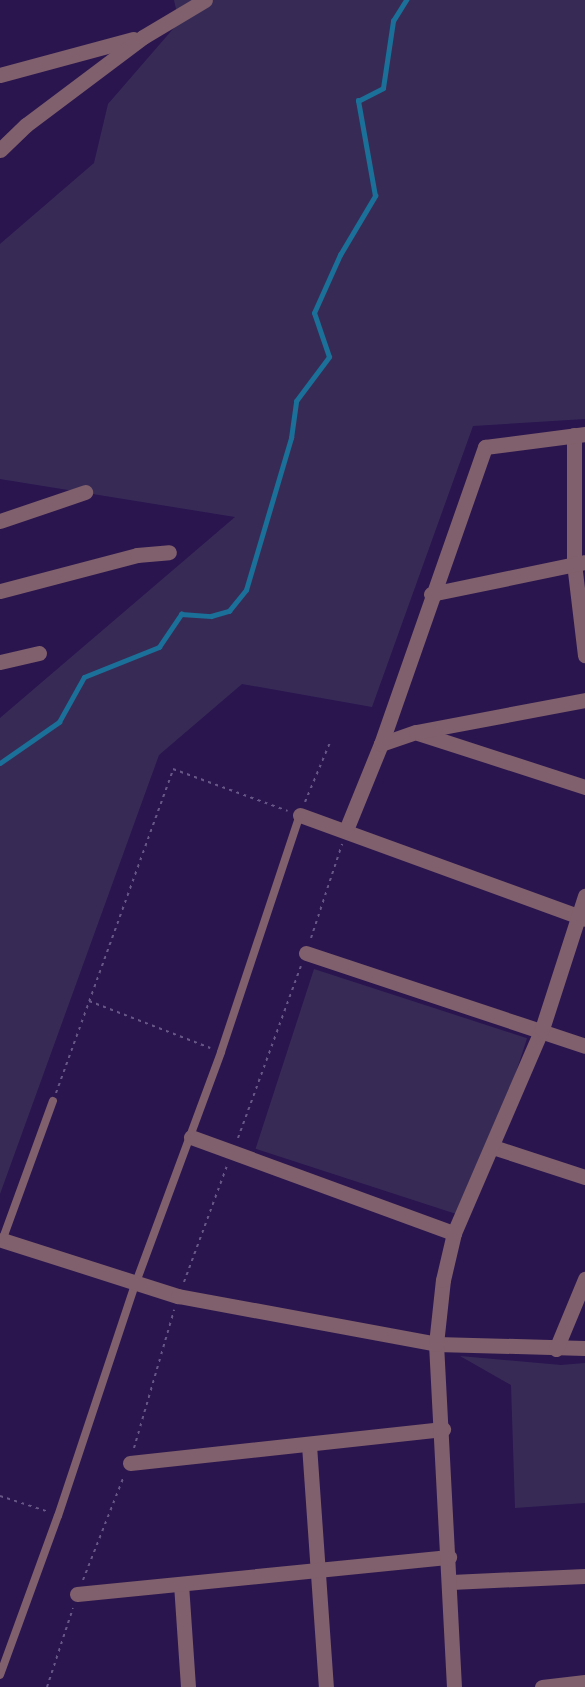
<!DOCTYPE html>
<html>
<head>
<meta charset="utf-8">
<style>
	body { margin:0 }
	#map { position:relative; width:585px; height:1687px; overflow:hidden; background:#2a154f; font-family:Spectral,serif }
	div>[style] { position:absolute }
	.green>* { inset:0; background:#372b56; transform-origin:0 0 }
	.stream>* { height:4.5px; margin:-2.25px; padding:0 2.25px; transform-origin:2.25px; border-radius:2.25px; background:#1a7099 }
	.path>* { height:2px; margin-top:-1px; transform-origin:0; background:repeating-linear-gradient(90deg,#675786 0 3px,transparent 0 7.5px) }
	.service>* { height:8px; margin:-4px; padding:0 4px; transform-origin:4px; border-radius:4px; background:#80606c }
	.minor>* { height:15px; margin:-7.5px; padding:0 7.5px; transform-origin:7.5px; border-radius:7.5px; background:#80606c }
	span { translate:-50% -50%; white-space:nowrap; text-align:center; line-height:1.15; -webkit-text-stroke:6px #210a44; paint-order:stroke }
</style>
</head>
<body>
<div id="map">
	<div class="green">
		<i style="clip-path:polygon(174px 0,585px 0,585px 419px,473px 426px,372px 707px,242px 684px,159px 755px,0 1194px,0 718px,235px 517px,0 479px,0 244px,94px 163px,108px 104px,179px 22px)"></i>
		<i style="left:314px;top:969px;width:224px;height:189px;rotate:18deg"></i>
		<i style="clip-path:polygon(460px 1356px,561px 1365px,585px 1363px,585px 1503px,515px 1508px,511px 1385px)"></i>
	</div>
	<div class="stream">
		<i style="left:0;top:763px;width:72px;rotate:-34.8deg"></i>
		<i style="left:59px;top:722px;width:51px;rotate:-60.9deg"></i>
		<i style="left:84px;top:677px;width:81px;rotate:-21.8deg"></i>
		<i style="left:159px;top:647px;width:40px;rotate:-56deg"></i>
		<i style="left:181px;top:614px;width:30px;rotate:4deg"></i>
		<i style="left:211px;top:616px;width:19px;rotate:-16deg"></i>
		<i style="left:229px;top:611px;width:27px;rotate:-51deg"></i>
		<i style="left:246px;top:590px;width:159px;rotate:-73.5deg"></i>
		<i style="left:291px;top:438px;width:37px;rotate:-82deg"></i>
		<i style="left:296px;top:401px;width:55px;rotate:-53.1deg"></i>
		<i style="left:329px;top:357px;width:46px;rotate:-108.8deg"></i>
		<i style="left:314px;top:313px;width:64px;rotate:-65.9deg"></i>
		<i style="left:340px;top:255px;width:69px;rotate:-59.3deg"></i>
		<i style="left:375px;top:196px;width:97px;rotate:-100.1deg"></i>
		<i style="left:358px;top:101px;width:28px;rotate:-27deg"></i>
		<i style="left:383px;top:88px;width:68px;rotate:-81.5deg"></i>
		<i style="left:393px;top:21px;width:25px;rotate:-58deg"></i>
	</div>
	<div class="path">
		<i style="left:305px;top:802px;width:67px;rotate:-67.2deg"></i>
		<i style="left:311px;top:938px;width:99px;rotate:-71.7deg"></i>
		<i style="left:89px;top:1001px;width:130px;rotate:21.2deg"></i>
		<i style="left:56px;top:1093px;width:344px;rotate:-70.1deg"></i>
		<i style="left:173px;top:769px;width:122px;rotate:20.1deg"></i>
		<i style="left:238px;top:1138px;width:183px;rotate:-69.9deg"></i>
		<i style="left:184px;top:1282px;width:124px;rotate:-69.7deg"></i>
		<i style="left:134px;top:1448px;width:144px;rotate:-73.8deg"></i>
		<i style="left:0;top:1496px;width:52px;rotate:18.1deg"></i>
		<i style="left:83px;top:1580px;width:112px;rotate:-68.5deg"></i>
		<i style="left:47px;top:1687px;width:83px;rotate:-71.8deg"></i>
	</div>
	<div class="service">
		<i style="left:2px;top:1241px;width:149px;rotate:-70deg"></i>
		<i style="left:0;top:1675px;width:169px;rotate:-70deg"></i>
		<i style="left:58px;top:1516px;width:243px;rotate:-71.6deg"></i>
		<i style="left:135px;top:1285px;width:248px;rotate:-69.7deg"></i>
		<i style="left:221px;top:1052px;width:250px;rotate:-71.6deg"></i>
	</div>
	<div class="minor">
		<i style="left:0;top:75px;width:138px;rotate:-15.1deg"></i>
		<i style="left:0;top:150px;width:36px;rotate:-44deg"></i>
		<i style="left:26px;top:125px;width:146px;rotate:-36.9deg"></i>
		<i style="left:143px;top:37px;width:72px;rotate:-30.8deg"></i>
		<i style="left:574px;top:435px;width:128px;rotate:90deg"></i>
		<i style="left:574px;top:563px;width:93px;rotate:83.2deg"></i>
		<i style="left:0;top:521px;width:90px;rotate:-18.8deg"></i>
		<i style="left:0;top:591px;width:142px;rotate:-14.7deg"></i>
		<i style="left:137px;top:555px;width:32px;rotate:-5deg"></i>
		<i style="left:431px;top:594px;width:157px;rotate:-11.7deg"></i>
		<i style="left:0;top:662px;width:40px;rotate:-13deg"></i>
		<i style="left:418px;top:733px;width:176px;rotate:17.9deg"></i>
		<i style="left:381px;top:744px;width:37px;rotate:-19deg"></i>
		<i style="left:416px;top:732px;width:172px;rotate:-10.7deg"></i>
		<i style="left:300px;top:815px;width:303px;rotate:20deg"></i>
		<i style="left:346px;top:830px;width:93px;rotate:-67.9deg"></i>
		<i style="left:381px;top:744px;width:315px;rotate:-70.7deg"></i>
		<i style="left:485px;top:447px;width:101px;rotate:-7.4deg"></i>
		<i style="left:306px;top:953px;width:294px;rotate:18.4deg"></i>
		<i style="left:191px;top:1137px;width:280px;rotate:20.1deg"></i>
		<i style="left:493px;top:1147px;width:97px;rotate:18.1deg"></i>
		<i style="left:2px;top:1240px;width:185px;rotate:17.7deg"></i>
		<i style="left:178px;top:1296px;width:262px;rotate:10.5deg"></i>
		<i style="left:436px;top:1344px;width:149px;rotate:1.5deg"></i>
		<i style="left:556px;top:1349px;width:76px;rotate:-67.5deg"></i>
		<i style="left:309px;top:1445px;width:243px;rotate:86deg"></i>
		<i style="left:130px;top:1463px;width:315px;rotate:-6.2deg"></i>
		<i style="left:451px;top:1582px;width:134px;rotate:-2.6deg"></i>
		<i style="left:181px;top:1584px;width:103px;rotate:86.1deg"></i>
		<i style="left:77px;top:1594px;width:374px;rotate:-5.7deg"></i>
		<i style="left:454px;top:1687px;width:343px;rotate:-93deg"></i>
		<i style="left:436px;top:1344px;width:64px;rotate:-83.8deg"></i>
		<i style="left:443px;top:1280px;width:48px;rotate:-76.8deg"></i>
		<i style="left:454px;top:1233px;width:222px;rotate:-66.7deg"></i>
		<i style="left:542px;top:1029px;width:140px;rotate:-72.1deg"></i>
		<i style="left:542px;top:1687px;width:43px;rotate:-6.6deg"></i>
	</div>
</div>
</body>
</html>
